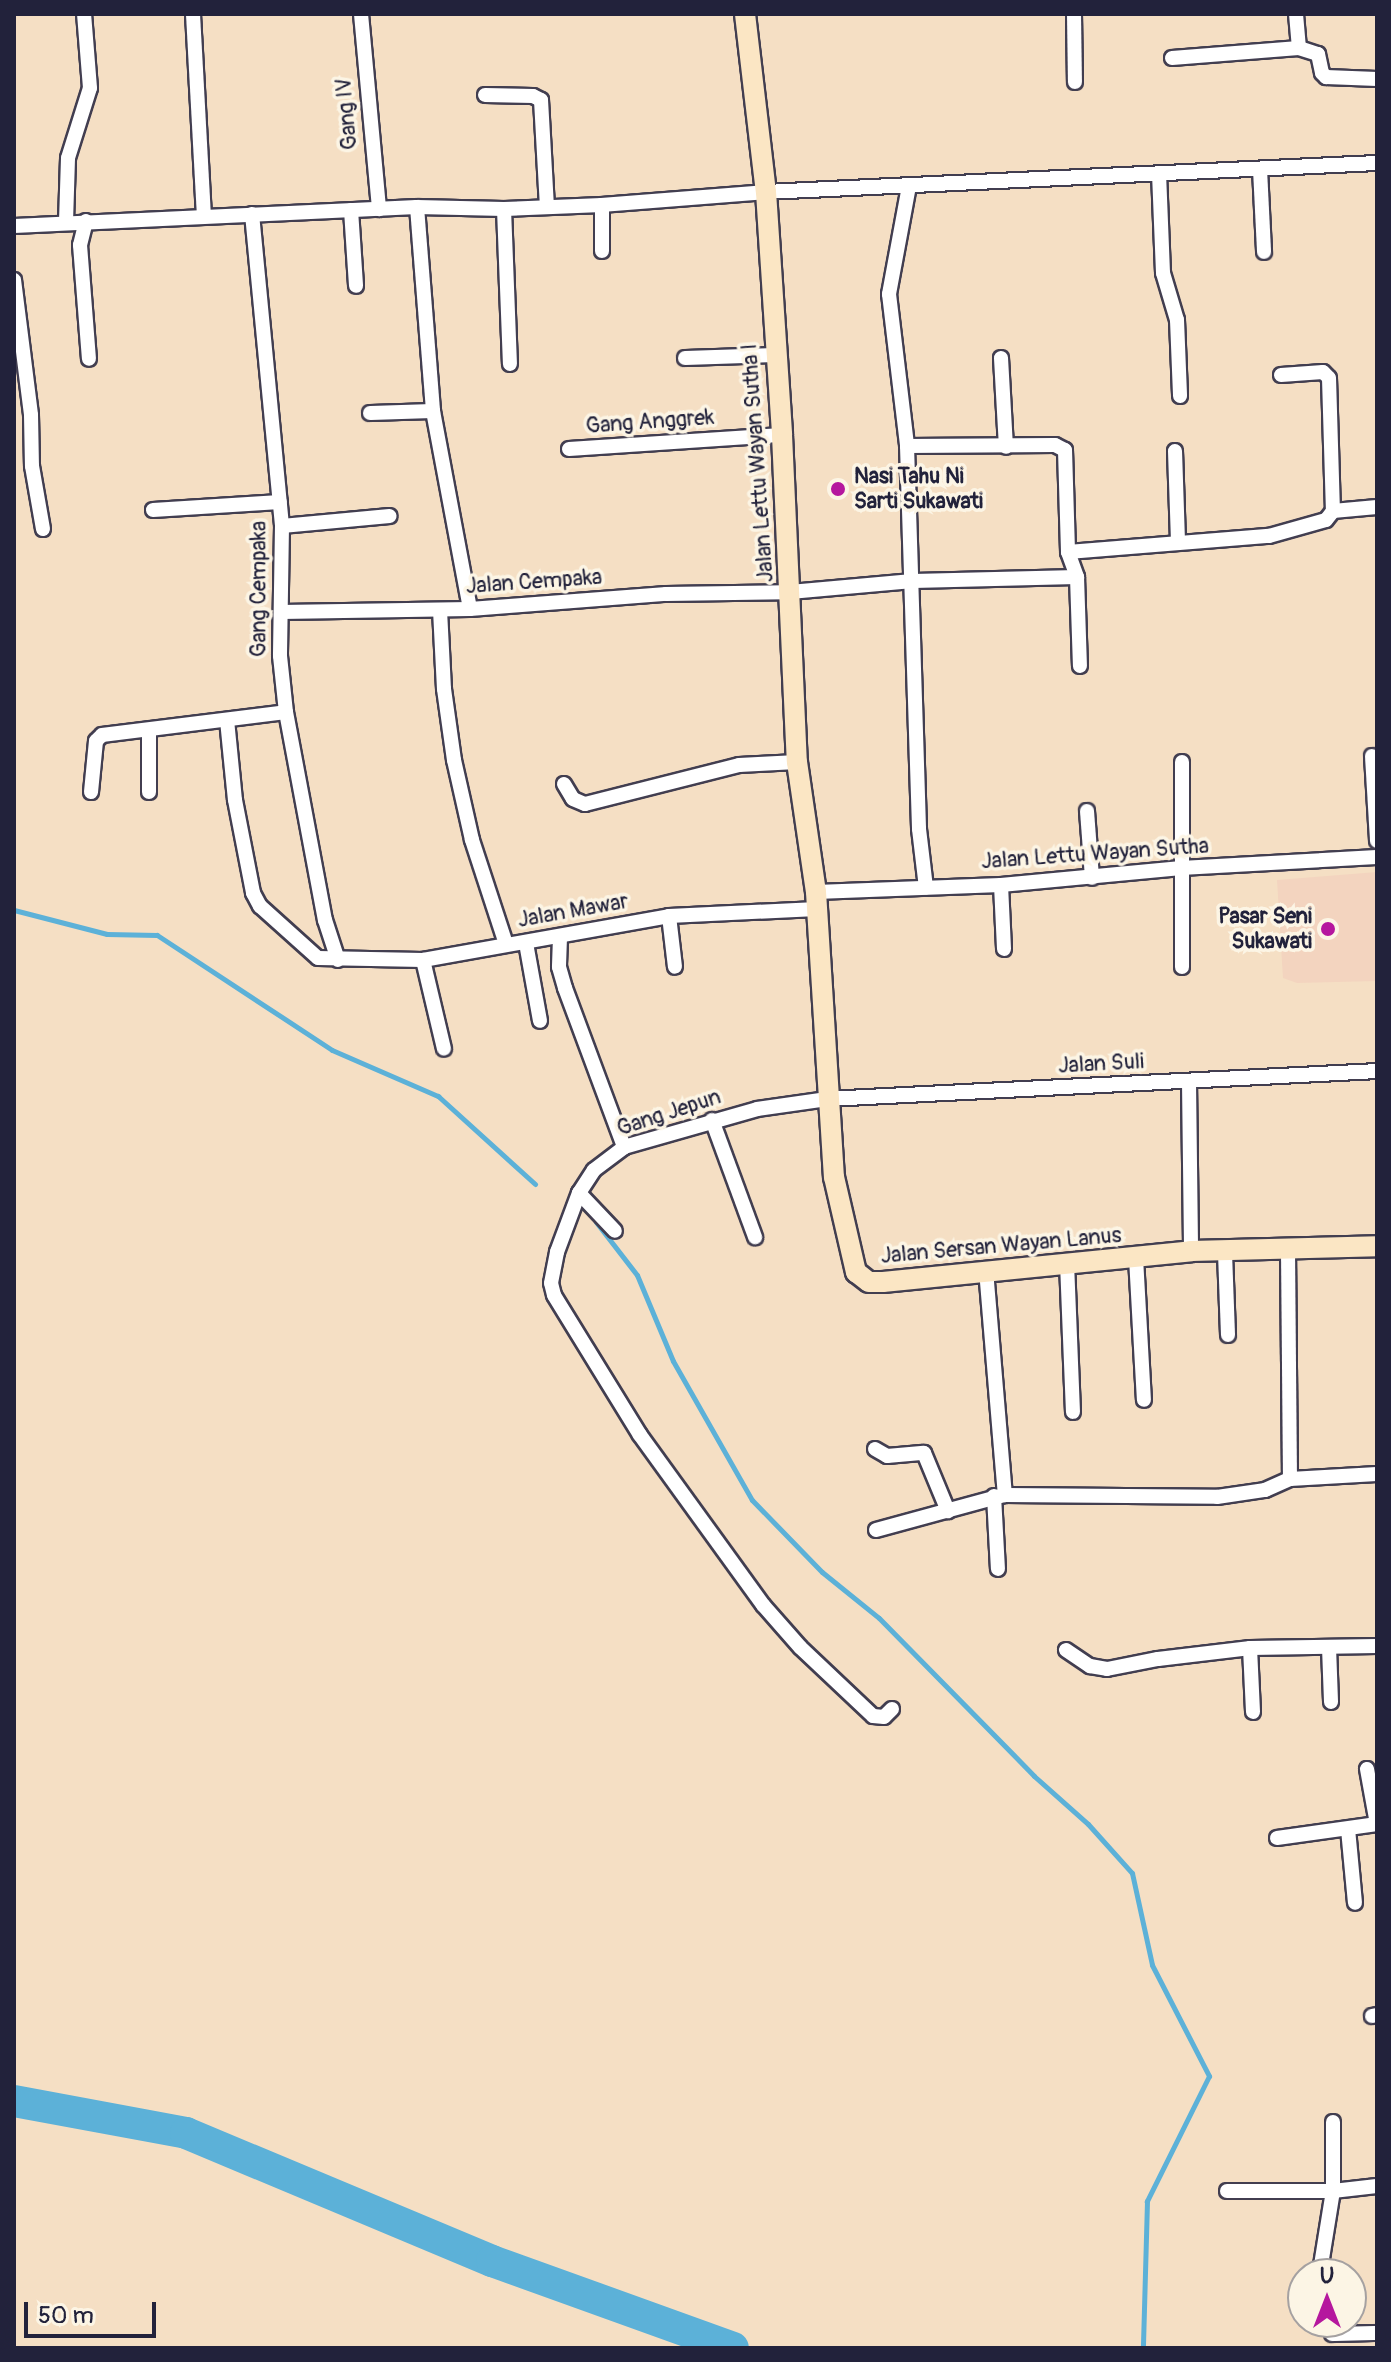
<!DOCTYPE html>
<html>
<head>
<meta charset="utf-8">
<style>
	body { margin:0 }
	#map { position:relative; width:1391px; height:2362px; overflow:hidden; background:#f5dfc4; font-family:Pangolin,sans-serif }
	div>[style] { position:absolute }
	.built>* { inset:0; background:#f3d4bf }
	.stream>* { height:5px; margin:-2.5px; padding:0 2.5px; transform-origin:2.5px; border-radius:2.5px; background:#5cb1d8 }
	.river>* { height:32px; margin:-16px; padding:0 16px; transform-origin:16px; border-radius:16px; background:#5cb1d8 }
	.roads { filter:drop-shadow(2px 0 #423e50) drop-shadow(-2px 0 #423e50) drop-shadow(0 2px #423e50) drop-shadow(0 -2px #423e50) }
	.street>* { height:14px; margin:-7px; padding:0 7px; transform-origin:7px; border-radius:7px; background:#fff }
	.secondary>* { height:20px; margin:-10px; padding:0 10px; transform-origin:10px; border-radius:10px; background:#fbe6c4 }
	.dots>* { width:22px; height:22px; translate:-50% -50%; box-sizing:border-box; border:4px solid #fcf5e5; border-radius:50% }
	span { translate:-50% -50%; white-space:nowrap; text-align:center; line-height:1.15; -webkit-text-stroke:7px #fcf5e5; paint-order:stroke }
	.street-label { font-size:22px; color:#22223b }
	.poi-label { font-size:22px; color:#22223b; font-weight:700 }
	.left { translate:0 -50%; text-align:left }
	.right { translate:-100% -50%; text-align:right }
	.frame { position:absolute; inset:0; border:16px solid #22223b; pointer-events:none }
	.north { position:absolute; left:1287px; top:2258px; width:80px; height:80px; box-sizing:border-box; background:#fcf5e5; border:2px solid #a5a1a1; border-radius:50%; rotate:0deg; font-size:22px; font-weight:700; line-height:32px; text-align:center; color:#22223b }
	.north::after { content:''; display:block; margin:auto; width:28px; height:36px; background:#b5179e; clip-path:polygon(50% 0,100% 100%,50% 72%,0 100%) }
	.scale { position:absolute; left:24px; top:2302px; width:132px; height:36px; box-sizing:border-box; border:4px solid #22223b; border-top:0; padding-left:10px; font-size:24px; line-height:28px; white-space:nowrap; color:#22223b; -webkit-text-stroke:6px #fcf5e5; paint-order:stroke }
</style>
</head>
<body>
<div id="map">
	<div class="built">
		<i style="clip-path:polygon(1377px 872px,1377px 981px,1297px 983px,1283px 978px,1277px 880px)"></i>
	</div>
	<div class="stream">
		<i style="left:14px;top:910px;width:96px;rotate:14.5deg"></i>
		<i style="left:107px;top:934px;width:50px;rotate:1.1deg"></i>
		<i style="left:157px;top:935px;width:209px;rotate:33.3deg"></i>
		<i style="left:332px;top:1050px;width:116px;rotate:23.5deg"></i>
		<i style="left:438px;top:1096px;width:131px;rotate:42.2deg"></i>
		<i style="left:596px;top:1222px;width:67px;rotate:52.3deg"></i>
		<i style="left:637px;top:1275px;width:93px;rotate:67.3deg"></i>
		<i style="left:673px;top:1361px;width:160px;rotate:60.4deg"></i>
		<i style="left:752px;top:1500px;width:100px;rotate:45.8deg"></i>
		<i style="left:822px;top:1572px;width:73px;rotate:38.9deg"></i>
		<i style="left:879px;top:1618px;width:221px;rotate:45.5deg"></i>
		<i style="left:1034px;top:1776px;width:72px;rotate:41.6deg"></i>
		<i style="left:1088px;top:1824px;width:66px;rotate:48.1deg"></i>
		<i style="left:1132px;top:1873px;width:94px;rotate:77.7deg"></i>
		<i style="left:1152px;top:1965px;width:125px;rotate:62.8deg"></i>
		<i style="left:1209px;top:2076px;width:140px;rotate:116.4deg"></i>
		<i style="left:1147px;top:2201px;width:147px;rotate:91.6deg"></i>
	</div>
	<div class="river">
		<i style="left:14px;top:2101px;width:175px;rotate:10.5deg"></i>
		<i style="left:186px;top:2133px;width:332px;rotate:22.7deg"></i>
		<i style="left:492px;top:2261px;width:256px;rotate:19.8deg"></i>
	</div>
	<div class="roads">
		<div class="street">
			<i style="left:193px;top:14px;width:202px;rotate:86.9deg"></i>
			<i style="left:361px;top:14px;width:196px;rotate:84.7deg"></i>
			<i style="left:1074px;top:14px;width:68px;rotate:89.2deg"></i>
			<i style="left:1296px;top:14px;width:34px;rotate:85deg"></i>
			<i style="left:1172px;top:58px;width:127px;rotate:-4.5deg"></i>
			<i style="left:1299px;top:48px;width:20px;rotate:18deg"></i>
			<i style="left:1318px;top:54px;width:19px;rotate:78deg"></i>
			<i style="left:1322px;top:73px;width:6px;rotate:45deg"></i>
			<i style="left:1326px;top:77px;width:51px;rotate:2.2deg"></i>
			<i style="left:485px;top:95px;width:48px;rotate:1.2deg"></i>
			<i style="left:533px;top:96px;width:9px;rotate:27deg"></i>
			<i style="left:541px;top:100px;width:107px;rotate:86.8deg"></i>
			<i style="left:1260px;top:169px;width:83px;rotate:87.2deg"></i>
			<i style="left:1159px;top:173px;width:100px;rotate:87.7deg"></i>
			<i style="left:1163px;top:273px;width:49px;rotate:73.4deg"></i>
			<i style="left:1177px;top:320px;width:76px;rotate:87.7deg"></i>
			<i style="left:909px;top:186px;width:110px;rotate:100.5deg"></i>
			<i style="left:889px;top:294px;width:153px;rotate:83.2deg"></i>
			<i style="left:907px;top:446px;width:383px;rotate:88.2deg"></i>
			<i style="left:919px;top:829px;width:59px;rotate:83.2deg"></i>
			<i style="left:602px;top:205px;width:46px;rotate:90deg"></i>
			<i style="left:417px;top:207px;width:205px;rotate:85.5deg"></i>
			<i style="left:433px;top:411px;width:201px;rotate:79.4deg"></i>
			<i style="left:504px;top:209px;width:155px;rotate:87.8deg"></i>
			<i style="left:351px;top:210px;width:76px;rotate:86.2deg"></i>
			<i style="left:252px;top:214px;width:313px;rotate:84.5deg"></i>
			<i style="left:282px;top:526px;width:130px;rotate:90.9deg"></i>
			<i style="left:280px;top:656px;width:56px;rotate:83.9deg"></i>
			<i style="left:286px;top:712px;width:212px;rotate:79.4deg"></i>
			<i style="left:325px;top:920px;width:42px;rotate:72deg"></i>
			<i style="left:86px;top:221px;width:25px;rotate:104deg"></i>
			<i style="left:80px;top:245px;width:114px;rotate:85.5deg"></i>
			<i style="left:66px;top:222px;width:64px;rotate:-88.2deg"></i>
			<i style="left:68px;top:158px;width:73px;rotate:-72.6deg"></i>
			<i style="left:90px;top:88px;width:74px;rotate:-94.6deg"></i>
			<i style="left:14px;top:226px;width:403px;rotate:-2.7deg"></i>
			<i style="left:417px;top:207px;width:87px;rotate:1.3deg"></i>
			<i style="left:504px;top:209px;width:98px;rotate:-2.3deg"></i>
			<i style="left:602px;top:205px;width:165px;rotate:-4.5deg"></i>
			<i style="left:766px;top:192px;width:612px;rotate:-2.72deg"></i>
			<i style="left:14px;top:280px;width:136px;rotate:82.8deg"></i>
			<i style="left:31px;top:415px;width:51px;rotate:88.9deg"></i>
			<i style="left:32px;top:466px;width:64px;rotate:80.1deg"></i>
			<i style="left:685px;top:358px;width:90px;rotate:-1.9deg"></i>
			<i style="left:1001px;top:358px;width:89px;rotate:86.8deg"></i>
			<i style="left:1281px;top:375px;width:42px;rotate:-4.1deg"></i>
			<i style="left:1323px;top:372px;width:8px;rotate:45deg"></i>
			<i style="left:1329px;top:378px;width:133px;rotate:88.3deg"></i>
			<i style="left:370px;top:413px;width:63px;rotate:-1.8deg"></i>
			<i style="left:907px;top:446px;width:148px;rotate:-0.4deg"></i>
			<i style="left:1055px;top:445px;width:11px;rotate:27deg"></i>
			<i style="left:1065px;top:450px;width:102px;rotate:88.3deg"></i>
			<i style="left:1068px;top:552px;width:27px;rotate:70deg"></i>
			<i style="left:1077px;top:577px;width:89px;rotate:88.1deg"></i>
			<i style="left:569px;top:449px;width:213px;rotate:-3.8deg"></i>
			<i style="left:1175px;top:451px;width:92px;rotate:88.1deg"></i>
			<i style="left:153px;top:510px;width:127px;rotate:-3.6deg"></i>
			<i style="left:282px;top:526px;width:108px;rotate:-5.3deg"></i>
			<i style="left:1068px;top:552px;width:202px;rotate:-4.6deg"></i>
			<i style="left:1269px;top:536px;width:59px;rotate:-15.7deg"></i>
			<i style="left:1326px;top:520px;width:11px;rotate:-52deg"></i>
			<i style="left:1333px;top:511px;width:44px;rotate:-5.2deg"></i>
			<i style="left:440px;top:610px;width:79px;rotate:87.1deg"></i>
			<i style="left:444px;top:689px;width:72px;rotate:82deg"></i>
			<i style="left:454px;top:760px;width:82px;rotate:77.3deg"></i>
			<i style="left:472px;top:840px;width:109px;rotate:71.9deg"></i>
			<i style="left:281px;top:612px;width:189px;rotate:-0.9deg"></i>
			<i style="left:470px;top:609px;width:197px;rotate:-4.4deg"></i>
			<i style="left:666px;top:594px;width:124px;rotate:-0.9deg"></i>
			<i style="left:790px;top:592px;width:123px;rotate:-5.1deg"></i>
			<i style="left:913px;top:581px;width:164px;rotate:-1.4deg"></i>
			<i style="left:227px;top:720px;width:80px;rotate:84.3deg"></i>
			<i style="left:235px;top:800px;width:95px;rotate:79deg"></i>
			<i style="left:253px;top:893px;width:15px;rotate:62deg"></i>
			<i style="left:260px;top:906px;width:78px;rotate:41.9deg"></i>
			<i style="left:318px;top:958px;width:105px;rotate:1.1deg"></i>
			<i style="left:423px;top:960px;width:250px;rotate:-10.1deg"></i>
			<i style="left:669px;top:916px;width:148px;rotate:-2.7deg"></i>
			<i style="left:149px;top:730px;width:62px;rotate:90deg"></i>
			<i style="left:1372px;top:756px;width:85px;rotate:86.6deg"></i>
			<i style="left:564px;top:784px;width:17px;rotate:59deg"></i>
			<i style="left:573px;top:799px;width:13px;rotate:23deg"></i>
			<i style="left:585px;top:804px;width:159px;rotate:-14.2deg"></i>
			<i style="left:739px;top:765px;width:58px;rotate:-3deg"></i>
			<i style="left:91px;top:792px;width:51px;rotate:-84.4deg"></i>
			<i style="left:96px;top:741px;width:8px;rotate:-45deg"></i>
			<i style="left:102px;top:735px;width:185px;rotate:-7.1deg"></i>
			<i style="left:1087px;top:811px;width:67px;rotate:85.7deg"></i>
			<i style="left:1001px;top:885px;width:64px;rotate:87.3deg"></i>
			<i style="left:816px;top:892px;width:185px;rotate:-2.2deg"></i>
			<i style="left:1001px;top:885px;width:181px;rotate:-5.4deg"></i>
			<i style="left:1181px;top:868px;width:196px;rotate:-3.2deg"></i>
			<i style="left:669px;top:916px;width:51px;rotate:83.3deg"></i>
			<i style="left:560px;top:937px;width:30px;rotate:92deg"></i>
			<i style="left:559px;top:967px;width:22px;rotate:74deg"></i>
			<i style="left:565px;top:988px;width:170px;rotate:69.6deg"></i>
			<i style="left:526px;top:943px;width:79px;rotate:79.8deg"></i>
			<i style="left:423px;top:960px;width:91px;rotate:76.7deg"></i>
			<i style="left:1182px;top:967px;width:205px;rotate:-90deg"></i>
			<i style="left:1189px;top:1082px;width:169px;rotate:89.3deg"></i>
			<i style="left:712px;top:1120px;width:125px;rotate:69.8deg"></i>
			<i style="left:579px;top:1193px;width:52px;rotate:46.5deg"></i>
			<i style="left:1288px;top:1250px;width:229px;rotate:89.5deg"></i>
			<i style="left:1225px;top:1253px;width:82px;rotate:87.9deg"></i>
			<i style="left:1136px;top:1258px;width:142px;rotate:86.8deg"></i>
			<i style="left:1067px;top:1263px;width:149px;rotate:87.7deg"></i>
			<i style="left:986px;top:1270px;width:226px;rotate:85.2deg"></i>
			<i style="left:875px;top:1449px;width:14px;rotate:30deg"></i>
			<i style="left:887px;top:1456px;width:37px;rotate:-5deg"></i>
			<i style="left:924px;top:1453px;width:63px;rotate:67.5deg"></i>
			<i style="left:994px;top:1496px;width:73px;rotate:86.9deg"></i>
			<i style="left:876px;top:1530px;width:134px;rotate:-15.2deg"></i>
			<i style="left:1005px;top:1495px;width:212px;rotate:0.5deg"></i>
			<i style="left:1217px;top:1497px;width:49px;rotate:-8.3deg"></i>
			<i style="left:1265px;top:1490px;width:27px;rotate:-24deg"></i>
			<i style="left:1290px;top:1479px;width:87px;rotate:-3.3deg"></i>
			<i style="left:1329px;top:1647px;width:55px;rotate:87.9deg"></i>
			<i style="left:1250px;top:1648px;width:64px;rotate:87.3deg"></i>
			<i style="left:1066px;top:1650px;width:29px;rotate:34deg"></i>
			<i style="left:1090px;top:1666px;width:17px;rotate:10deg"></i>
			<i style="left:1107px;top:1669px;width:52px;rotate:-11.1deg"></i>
			<i style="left:1158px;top:1659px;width:93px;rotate:-6.8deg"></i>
			<i style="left:1250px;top:1648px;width:127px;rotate:-0.9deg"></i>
			<i style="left:892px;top:1709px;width:11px;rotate:135deg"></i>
			<i style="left:884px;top:1717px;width:11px;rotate:-175deg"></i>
			<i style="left:873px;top:1716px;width:100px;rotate:-136.6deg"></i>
			<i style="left:800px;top:1647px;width:56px;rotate:-131.4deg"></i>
			<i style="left:763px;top:1605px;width:210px;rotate:-125.9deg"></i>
			<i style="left:640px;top:1435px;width:164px;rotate:-121.6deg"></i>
			<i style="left:554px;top:1295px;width:12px;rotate:-104deg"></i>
			<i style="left:551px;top:1283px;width:32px;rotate:-79deg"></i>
			<i style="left:557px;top:1252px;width:63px;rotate:-69.6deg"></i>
			<i style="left:579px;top:1193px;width:27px;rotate:-57deg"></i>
			<i style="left:594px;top:1170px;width:38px;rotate:-37deg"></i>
			<i style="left:624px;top:1147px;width:138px;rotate:-15.9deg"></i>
			<i style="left:757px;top:1109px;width:71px;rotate:-8.1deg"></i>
			<i style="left:827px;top:1099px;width:551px;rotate:-2.91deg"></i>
			<i style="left:1367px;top:1769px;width:56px;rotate:79.7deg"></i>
			<i style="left:1348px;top:1829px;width:74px;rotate:84.6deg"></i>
			<i style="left:1277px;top:1838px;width:101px;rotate:-8deg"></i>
			<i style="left:1372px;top:2016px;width:5px;rotate:-11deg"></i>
			<i style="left:1227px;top:2191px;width:106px"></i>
			<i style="left:1333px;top:2191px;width:44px;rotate:-6.5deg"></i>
			<i style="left:1321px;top:2265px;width:75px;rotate:-80.8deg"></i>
			<i style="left:1333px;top:2191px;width:69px;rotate:-90deg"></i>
			<i style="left:1332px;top:2334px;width:45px;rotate:-1.3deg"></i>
		</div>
		<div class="secondary">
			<i style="left:745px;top:14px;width:179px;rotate:83.3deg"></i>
			<i style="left:766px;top:192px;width:244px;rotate:86.2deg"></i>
			<i style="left:782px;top:435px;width:327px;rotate:87.4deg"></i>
			<i style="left:797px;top:762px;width:131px;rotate:81.7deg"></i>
			<i style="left:816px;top:892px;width:286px;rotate:86.4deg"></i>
			<i style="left:834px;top:1177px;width:98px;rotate:77deg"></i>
			<i style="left:856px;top:1272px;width:16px;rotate:38deg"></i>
			<i style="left:869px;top:1282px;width:14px"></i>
			<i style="left:883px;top:1282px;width:310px;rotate:-5.7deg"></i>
			<i style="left:1191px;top:1251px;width:186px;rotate:-1.5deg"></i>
		</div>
	</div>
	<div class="dots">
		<i style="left:838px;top:489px;background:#b5179e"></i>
		<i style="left:1328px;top:929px;background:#b5179e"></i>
	</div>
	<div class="street-label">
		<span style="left:347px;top:114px;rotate:-95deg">Gang IV</span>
		<span style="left:650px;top:422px;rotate:-4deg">Gang Anggrek</span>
		<span style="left:758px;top:463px;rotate:-94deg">Jalan Lettu Wayan Sutha I</span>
		<span style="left:534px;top:582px;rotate:-4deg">Jalan Cempaka</span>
		<span style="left:259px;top:589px;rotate:-90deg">Gang Cempaka</span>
		<span style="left:1095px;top:854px;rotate:-4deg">Jalan Lettu Wayan Sutha</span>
		<span style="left:573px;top:911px;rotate:-10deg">Jalan Mawar</span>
		<span style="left:1101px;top:1064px;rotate:-3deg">Jalan Suli</span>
		<span style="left:669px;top:1113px;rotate:-18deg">Gang Jepun</span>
		<span style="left:1001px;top:1246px;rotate:-5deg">Jalan Sersan Wayan Lanus</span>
	</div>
	<div class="poi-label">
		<span class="left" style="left:854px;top:489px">Nasi Tahu Ni<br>Sarti Sukawati</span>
		<span class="right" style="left:1312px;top:929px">Pasar Seni<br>Sukawati</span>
	</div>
	<div class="frame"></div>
	<div class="north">U</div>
	<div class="scale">50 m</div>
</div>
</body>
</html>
